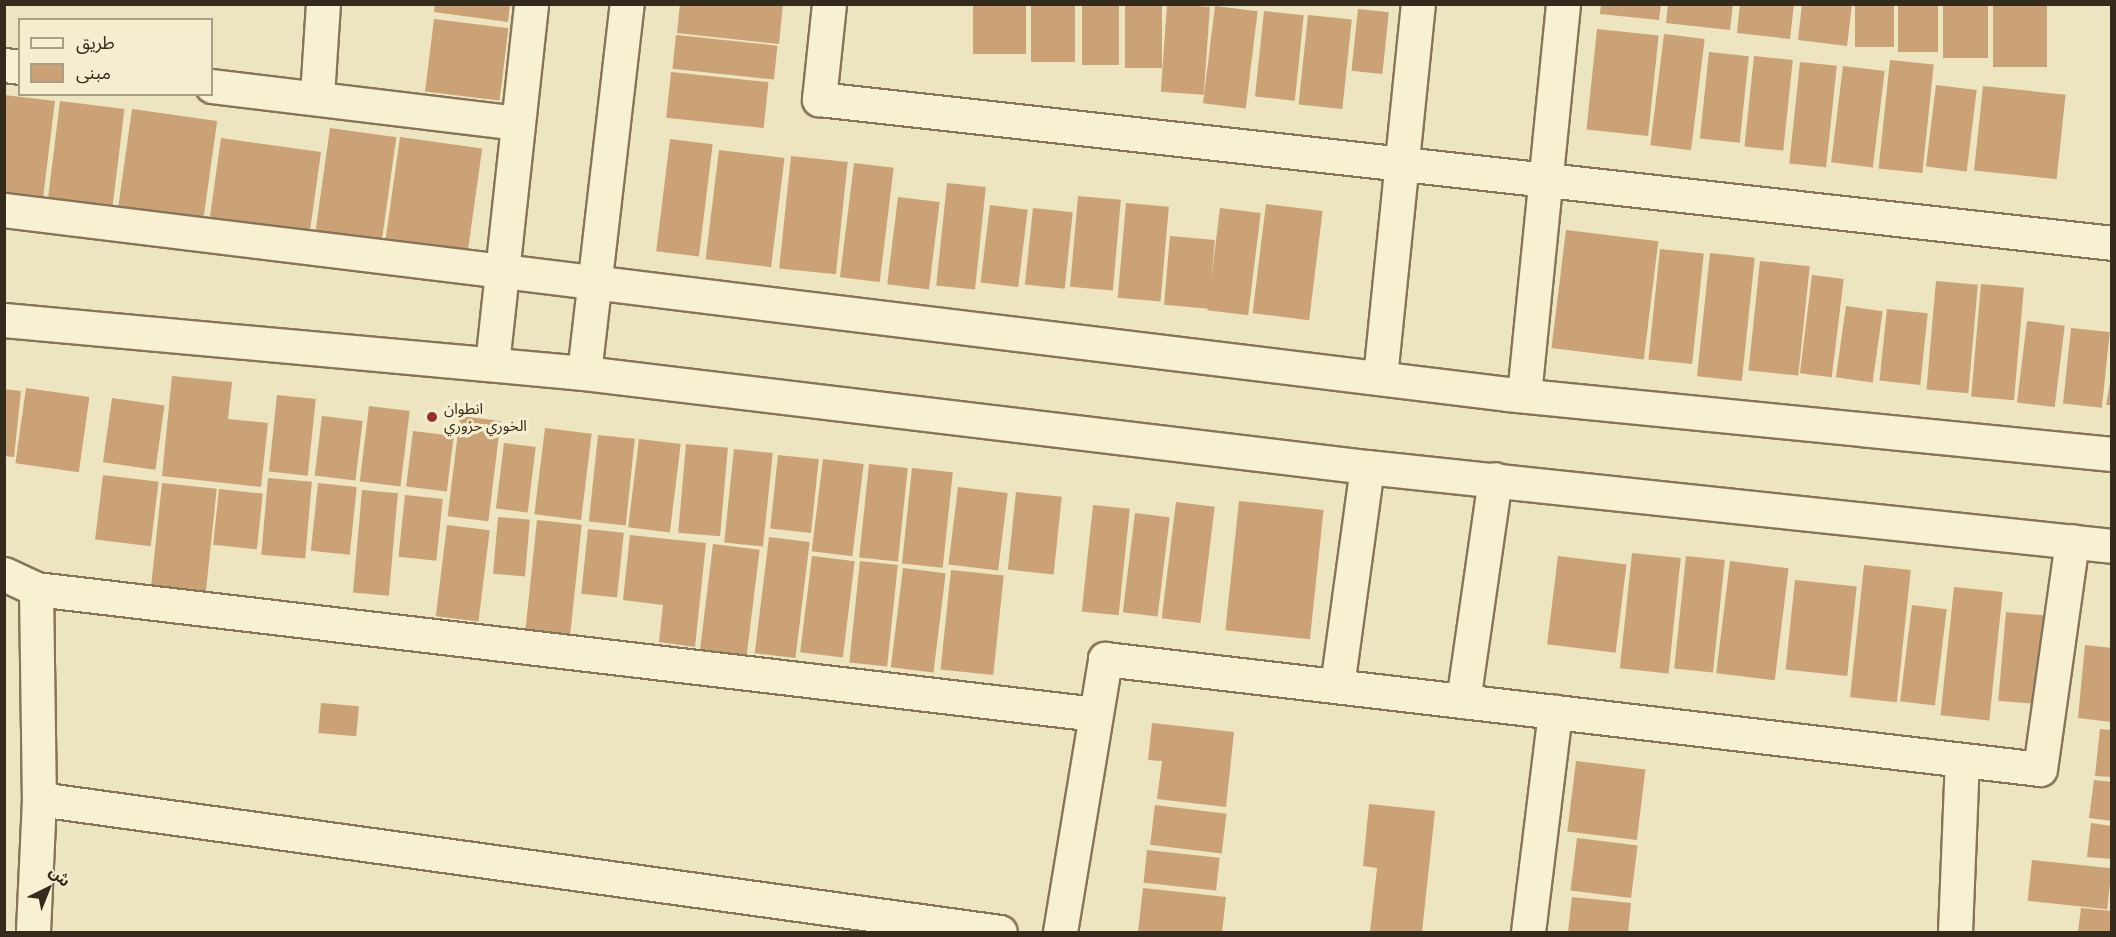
<!DOCTYPE html>
<html>
<head>
<meta charset="utf-8">
<style>
	body { margin:0 }
	#map { position:relative; width:2116px; height:937px; overflow:hidden; background:#ede4c0; font-family:"Source Serif 4","Noto Sans Arabic",serif }
	div>[style] { position:absolute }
	.building>* { inset:0; background:#cba176; transform-origin:0 0 }
	.roads { filter:drop-shadow(2px 0 #867558) drop-shadow(-2px 0 #867558) drop-shadow(0 2px #867558) drop-shadow(0 -2px #867558) }
	.minor>* { height:33px; margin:-16.5px; padding:0 16.5px; transform-origin:16.5px; border-radius:16.5px; background:#f8f0d3 }
	.dots>* { width:16px; height:16px; translate:-50% -50%; box-sizing:border-box; border:3px solid #f5edcf; border-radius:50% }
	span { translate:-50% -50%; white-space:nowrap; text-align:center; line-height:1.15; -webkit-text-stroke:6px #f5edcf; paint-order:stroke }
	.poi-label { font-size:15px; color:#352b1c }
	.left { translate:0 -50%; text-align:left }
	.frame { position:absolute; inset:0; border:6px solid #352b1c; pointer-events:none }
	.legend { position:absolute; left:18px; top:18px; width:195px; height:78px; box-sizing:border-box; background:#f5edcf; border:2px solid #a89f87; margin:0; padding:8px 10px; list-style:none; font-size:18px; color:#352b1c }
	.legend li { display:flex; align-items:center; gap:12px; height:30px }
	.legend b { width:30px; border:2px solid #a89f87 }
	.north { position:absolute; left:18px; top:859px; width:60px; height:60px; -webkit-text-stroke:4px #f5edcf; paint-order:stroke; rotate:43deg; font-size:16px; font-weight:700; line-height:24px; text-align:center; color:#352b1c }
	.north::after { content:''; display:block; margin:auto; width:21px; height:27px; background:#352b1c; clip-path:polygon(50% 0,100% 100%,50% 72%,0 100%) }
</style>
</head>
<body>
<div id="map">
	<div class="building">
		<i style="clip-path:polygon(435px 4px,510px 4px,508px 22px,434px 12px)"></i>
		<i style="clip-path:polygon(680px 4px,783px 4px,779px 44px,677px 33px)"></i>
		<i style="left:973px;top:4px;width:53px;height:50px"></i>
		<i style="left:1031px;top:4px;width:44px;height:58px"></i>
		<i style="left:1082px;top:4px;width:37px;height:61px"></i>
		<i style="left:1125px;top:4px;width:37px;height:64px"></i>
		<i style="left:1167px;top:4px;width:43px;height:88px;rotate:4deg"></i>
		<i style="clip-path:polygon(1601px 4px,1661px 4px,1659px 20px,1600px 14px)"></i>
		<i style="clip-path:polygon(1668px 4px,1733px 4px,1730px 30px,1666px 23px)"></i>
		<i style="clip-path:polygon(1740px 4px,1794px 4px,1790px 39px,1737px 33px)"></i>
		<i style="clip-path:polygon(1802px 4px,1852px 4px,1847px 46px,1798px 40px)"></i>
		<i style="left:1898px;top:4px;width:40px;height:48px"></i>
		<i style="left:1943px;top:4px;width:45px;height:54px"></i>
		<i style="left:1993px;top:4px;width:54px;height:63px"></i>
		<i style="left:1855px;top:5px;width:39px;height:42px"></i>
		<i style="left:1215px;top:6px;width:43px;height:98px;rotate:7deg"></i>
		<i style="left:1358px;top:9px;width:31px;height:62px;rotate:6deg"></i>
		<i style="left:1264px;top:11px;width:40px;height:86px;rotate:6deg"></i>
		<i style="left:1308px;top:15px;width:44px;height:90px;rotate:6deg"></i>
		<i style="left:434px;top:19px;width:75px;height:73px;rotate:7deg"></i>
		<i style="left:1597px;top:29px;width:62px;height:101px;rotate:6deg"></i>
		<i style="left:1664px;top:34px;width:41px;height:112px;rotate:7deg"></i>
		<i style="left:676px;top:35px;width:102px;height:34px;rotate:6deg"></i>
		<i style="left:1709px;top:52px;width:40px;height:87px;rotate:6deg"></i>
		<i style="left:1754px;top:56px;width:39px;height:91px;rotate:6deg"></i>
		<i style="left:1890px;top:60px;width:44px;height:109px;rotate:6deg"></i>
		<i style="left:1800px;top:62px;width:37px;height:102px;rotate:6deg"></i>
		<i style="left:1843px;top:66px;width:42px;height:97px;rotate:7deg"></i>
		<i style="left:671px;top:72px;width:98px;height:46px;rotate:6deg"></i>
		<i style="left:1936px;top:85px;width:41px;height:82px;rotate:7deg"></i>
		<i style="left:1983px;top:86px;width:83px;height:85px;rotate:6deg"></i>
		<i style="clip-path:polygon(4px 95px,55px 101px,42px 206px,4px 201px)"></i>
		<i style="left:60px;top:101px;width:65px;height:108px;rotate:7deg"></i>
		<i style="left:132px;top:109px;width:86px;height:106px;rotate:8deg"></i>
		<i style="left:330px;top:128px;width:67px;height:107px;rotate:8deg"></i>
		<i style="left:400px;top:137px;width:83px;height:106px;rotate:8deg"></i>
		<i style="left:221px;top:138px;width:101px;height:84px;rotate:8deg"></i>
		<i style="left:670px;top:139px;width:43px;height:113px;rotate:7deg"></i>
		<i style="left:719px;top:150px;width:66px;height:110px;rotate:7deg"></i>
		<i style="left:791px;top:156px;width:57px;height:113px;rotate:6deg"></i>
		<i style="left:854px;top:163px;width:40px;height:115px;rotate:7deg"></i>
		<i style="left:947px;top:183px;width:39px;height:103px;rotate:6deg"></i>
		<i style="left:1078px;top:196px;width:43px;height:91px;rotate:5deg"></i>
		<i style="left:898px;top:197px;width:42px;height:88px;rotate:7deg"></i>
		<i style="left:1126px;top:203px;width:43px;height:95px;rotate:5deg"></i>
		<i style="left:1266px;top:204px;width:57px;height:110px;rotate:7deg"></i>
		<i style="left:990px;top:205px;width:38px;height:78px;rotate:7deg"></i>
		<i style="left:1033px;top:208px;width:40px;height:77px;rotate:6deg"></i>
		<i style="left:1220px;top:208px;width:41px;height:103px;rotate:7deg"></i>
		<i style="left:1566px;top:230px;width:93px;height:119px;rotate:7deg"></i>
		<i style="left:1170px;top:236px;width:45px;height:69px;rotate:5deg"></i>
		<i style="left:1660px;top:249px;width:44px;height:111px;rotate:6deg"></i>
		<i style="left:1710px;top:253px;width:45px;height:124px;rotate:6deg"></i>
		<i style="left:1760px;top:261px;width:50px;height:110px;rotate:6deg"></i>
		<i style="left:1812px;top:275px;width:32px;height:99px;rotate:7deg"></i>
		<i style="left:1936px;top:281px;width:42px;height:109px;rotate:5deg"></i>
		<i style="left:1981px;top:284px;width:43px;height:113px;rotate:5deg"></i>
		<i style="left:1846px;top:306px;width:37px;height:72px;rotate:8deg"></i>
		<i style="left:1887px;top:309px;width:41px;height:72px;rotate:6deg"></i>
		<i style="left:2027px;top:321px;width:38px;height:82px;rotate:7deg"></i>
		<i style="left:2071px;top:328px;width:39px;height:76px;rotate:6deg"></i>
		<i style="clip-path:polygon(2112px 372px,2112px 405px,2106px 405px)"></i>
		<i style="clip-path:polygon(172px 376px,232px 382px,228px 419px,268px 423px,261px 487px,162px 476px)"></i>
		<i style="left:26px;top:388px;width:64px;height:76px;rotate:8deg"></i>
		<i style="clip-path:polygon(4px 389px,21px 391px,14px 457px,4px 456px)"></i>
		<i style="left:277px;top:395px;width:39px;height:77px;rotate:6deg"></i>
		<i style="left:112px;top:398px;width:53px;height:65px;rotate:8deg"></i>
		<i style="left:369px;top:406px;width:41px;height:76px;rotate:7deg"></i>
		<i style="left:322px;top:416px;width:41px;height:60px;rotate:7deg"></i>
		<i style="left:460px;top:416px;width:41px;height:101px;rotate:7deg"></i>
		<i style="left:545px;top:428px;width:47px;height:87px;rotate:7deg"></i>
		<i style="left:413px;top:431px;width:41px;height:56px;rotate:7deg"></i>
		<i style="left:598px;top:435px;width:37px;height:87px;rotate:6deg"></i>
		<i style="left:639px;top:439px;width:42px;height:89px;rotate:7deg"></i>
		<i style="left:504px;top:443px;width:32px;height:66px;rotate:7deg"></i>
		<i style="left:686px;top:444px;width:42px;height:89px;rotate:5deg"></i>
		<i style="left:734px;top:449px;width:39px;height:94px;rotate:6deg"></i>
		<i style="left:778px;top:455px;width:41px;height:74px;rotate:6deg"></i>
		<i style="left:823px;top:459px;width:41px;height:93px;rotate:7deg"></i>
		<i style="left:869px;top:464px;width:39px;height:94px;rotate:6deg"></i>
		<i style="left:912px;top:468px;width:41px;height:96px;rotate:6deg"></i>
		<i style="left:103px;top:475px;width:56px;height:65px;rotate:7deg"></i>
		<i style="left:268px;top:478px;width:44px;height:77px;rotate:5deg"></i>
		<i style="left:162px;top:483px;width:55px;height:104px;rotate:6deg"></i>
		<i style="left:318px;top:483px;width:39px;height:68px;rotate:6deg"></i>
		<i style="left:958px;top:487px;width:50px;height:78px;rotate:7deg"></i>
		<i style="left:219px;top:489px;width:44px;height:56px;rotate:6deg"></i>
		<i style="left:362px;top:490px;width:36px;height:103px;rotate:5deg"></i>
		<i style="left:1016px;top:492px;width:46px;height:78px;rotate:6deg"></i>
		<i style="left:405px;top:495px;width:38px;height:62px;rotate:6deg"></i>
		<i style="left:1239px;top:501px;width:85px;height:130px;rotate:6deg"></i>
		<i style="left:1176px;top:502px;width:39px;height:117px;rotate:7deg"></i>
		<i style="left:1093px;top:505px;width:37px;height:107px;rotate:6deg"></i>
		<i style="left:1135px;top:513px;width:35px;height:100px;rotate:7deg"></i>
		<i style="left:498px;top:517px;width:32px;height:57px;rotate:5deg"></i>
		<i style="left:537px;top:520px;width:45px;height:112px;rotate:6deg"></i>
		<i style="left:447px;top:525px;width:43px;height:92px;rotate:7deg"></i>
		<i style="left:588px;top:529px;width:36px;height:65px;rotate:6deg"></i>
		<i style="clip-path:polygon(630px 535px,706px 543px,695px 647px,659px 642px,663px 605px,623px 600px)"></i>
		<i style="left:769px;top:537px;width:41px;height:117px;rotate:7deg"></i>
		<i style="left:713px;top:544px;width:47px;height:108px;rotate:7deg"></i>
		<i style="left:1632px;top:553px;width:49px;height:116px;rotate:6deg"></i>
		<i style="left:812px;top:556px;width:43px;height:97px;rotate:7deg"></i>
		<i style="left:1558px;top:556px;width:69px;height:89px;rotate:7deg"></i>
		<i style="left:1686px;top:556px;width:39px;height:113px;rotate:6deg"></i>
		<i style="left:860px;top:561px;width:38px;height:102px;rotate:6deg"></i>
		<i style="left:1730px;top:561px;width:59px;height:113px;rotate:7deg"></i>
		<i style="left:1864px;top:565px;width:47px;height:133px;rotate:6deg"></i>
		<i style="left:903px;top:568px;width:43px;height:100px;rotate:7deg"></i>
		<i style="left:951px;top:570px;width:53px;height:100px;rotate:6deg"></i>
		<i style="left:1795px;top:580px;width:62px;height:90px;rotate:6deg"></i>
		<i style="left:1954px;top:587px;width:49px;height:129px;rotate:6deg"></i>
		<i style="left:1912px;top:605px;width:35px;height:97px;rotate:7deg"></i>
		<i style="left:2006px;top:612px;width:42px;height:89px;rotate:5deg"></i>
		<i style="clip-path:polygon(2085px 645px,2112px 648px,2112px 722px,2078px 718px)"></i>
		<i style="left:321px;top:703px;width:38px;height:30px;rotate:5deg"></i>
		<i style="clip-path:polygon(1152px 723px,1234px 732px,1226px 807px,1157px 799px,1162px 761px,1148px 760px)"></i>
		<i style="clip-path:polygon(2100px 729px,2112px 730px,2112px 777px,2095px 776px)"></i>
		<i style="left:1576px;top:761px;width:70px;height:71px;rotate:7deg"></i>
		<i style="clip-path:polygon(2094px 780px,2112px 782px,2112px 821px,2089px 818px)"></i>
		<i style="clip-path:polygon(1369px 804px,1435px 811px,1422px 932px,1370px 932px,1377px 868px,1363px 866px)"></i>
		<i style="left:1155px;top:805px;width:72px;height:40px;rotate:7deg"></i>
		<i style="clip-path:polygon(2091px 823px,2112px 826px,2112px 859px,2087px 857px)"></i>
		<i style="left:1577px;top:838px;width:61px;height:53px;rotate:7deg"></i>
		<i style="left:1147px;top:850px;width:73px;height:33px;rotate:6deg"></i>
		<i style="left:2032px;top:860px;width:80px;height:41px;rotate:6deg"></i>
		<i style="clip-path:polygon(1143px 888px,1226px 897px,1222px 932px,1138px 932px)"></i>
		<i style="clip-path:polygon(1572px 897px,1631px 903px,1628px 932px,1568px 932px)"></i>
		<i style="clip-path:polygon(2081px 908px,2112px 911px,2112px 932px,2078px 932px)"></i>
	</div>
	<div class="roads">
		<div class="minor">
			<i style="left:829px;top:4px;width:96px;rotate:96deg"></i>
			<i style="left:819px;top:99px;width:1301px;rotate:6.35deg"></i>
			<i style="left:4px;top:65px;width:16px;rotate:7deg"></i>
			<i style="left:212px;top:86px;width:307px;rotate:6.9deg"></i>
			<i style="left:317px;top:96px;width:92px;rotate:-86.3deg"></i>
			<i style="left:4px;top:210px;width:1514px;rotate:6.98deg"></i>
			<i style="left:1507px;top:394px;width:608px;rotate:5.66deg"></i>
			<i style="left:4px;top:320px;width:582px;rotate:5.22deg"></i>
			<i style="left:584px;top:373px;width:789px;rotate:6.85deg"></i>
			<i style="left:1367px;top:467px;width:749px;rotate:6.05deg"></i>
			<i style="left:492px;top:364px;width:362px;rotate:-83.8deg"></i>
			<i style="left:584px;top:373px;width:371px;rotate:-83.4deg"></i>
			<i style="left:1380px;top:377px;width:375px;rotate:-84.2deg"></i>
			<i style="left:1524px;top:395px;width:393px;rotate:-84.3deg"></i>
			<i style="left:4px;top:574px;width:35px;rotate:25deg"></i>
			<i style="left:36px;top:589px;width:210px;rotate:89.2deg"></i>
			<i style="left:39px;top:799px;width:133px;rotate:92.6deg"></i>
			<i style="left:36px;top:589px;width:1067px;rotate:6.73deg"></i>
			<i style="left:1337px;top:686px;width:221px;rotate:-82.2deg"></i>
			<i style="left:1463px;top:701px;width:224px;rotate:-81.8deg"></i>
			<i style="left:39px;top:799px;width:970px;rotate:7.88deg"></i>
			<i style="left:1060px;top:932px;width:277px;rotate:-80.6deg"></i>
			<i style="left:1105px;top:659px;width:941px;rotate:6.71deg"></i>
			<i style="left:2040px;top:769px;width:230px;rotate:-82deg"></i>
			<i style="left:1528px;top:932px;width:222px;rotate:-83deg"></i>
			<i style="left:1955px;top:932px;width:172px;rotate:-87.7deg"></i>
		</div>
	</div>
	<div class="dots">
		<i style="left:432px;top:417px;background:#943229"></i>
	</div>
	<div class="poi-label">
		<span class="left" style="left:444px;top:417px">انطوان<br>الخوري حزوري</span>
	</div>
	<div class="frame"></div>
	<ul class="legend">
	<li><b style="height:8px;background:#f8f0d3"></b>طريق</li>
	<li><b style="height:16px;background:#cba176"></b>مبنى</li>
	</ul>
	<div class="north">ش</div>
</div>
</body>
</html>
